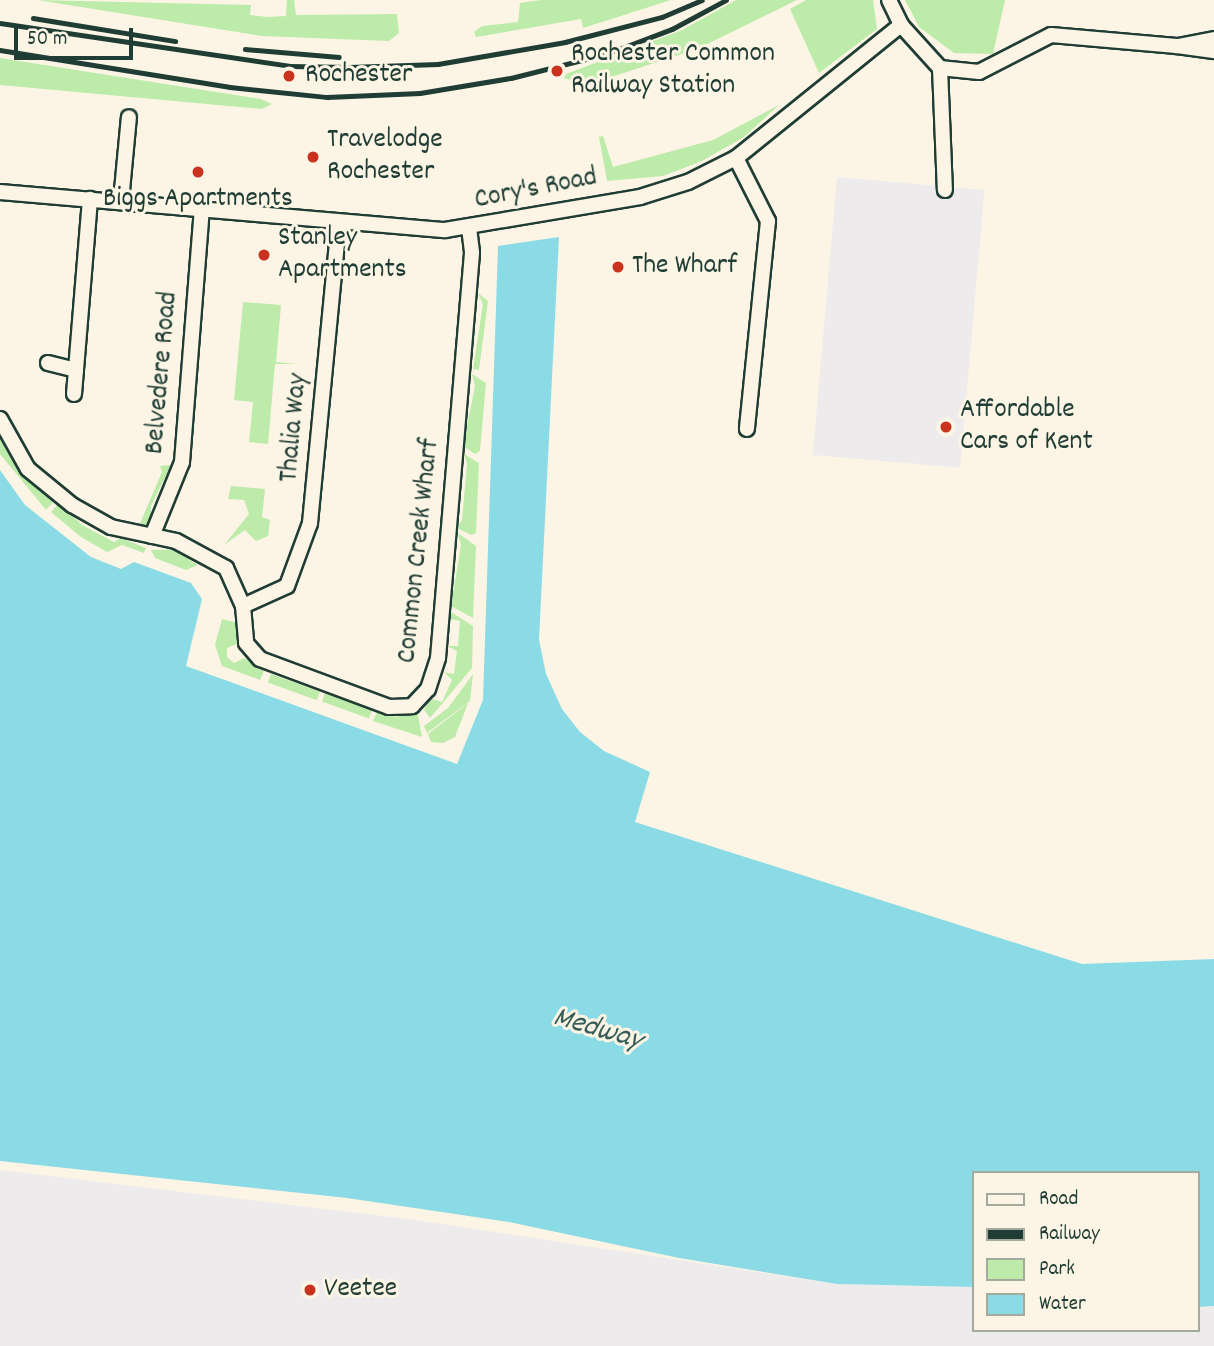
<!DOCTYPE html>
<html>
<head>
<meta charset="utf-8">
<style>
	body { margin:0 }
	#map { position:relative; width:1214px; height:1346px; overflow:hidden; background:#fcf5e5; font-family:Dekko,sans-serif }
	div>[style] { position:absolute }
	.built>* { inset:0; background:#eeebec; transform-origin:0 0 }
	.green>* { inset:0; background:#bdebaa; transform-origin:0 0 }
	.water>* { inset:0; background:#8bdbe6 }
	.roads { filter:drop-shadow(2px 0 #1f3d34) drop-shadow(-2px 0 #1f3d34) drop-shadow(0 2px #1f3d34) drop-shadow(0 -2px #1f3d34) }
	.street>* { height:14px; margin:-7px; padding:0 7px; transform-origin:7px; border-radius:7px; background:#fcf5e5 }
	.rail>* { height:4.5px; margin:-2.25px; padding:0 2.25px; transform-origin:2.25px; border-radius:2.25px; background:#1f3d34 }
	.dots>* { width:19px; height:19px; translate:-50% -50%; box-sizing:border-box; border:4px solid #fcf5e5; border-radius:50% }
	span { translate:-50% -50%; white-space:nowrap; text-align:center; line-height:1.15; -webkit-text-stroke:6px #fcf5e5; paint-order:stroke }
	.poi-label { font-size:28px; color:#1f3d34 }
	.left { translate:0 -50%; text-align:left }
	.street-label { font-size:28px; color:#1f3d34 }
	.water-label { font-size:30px; color:#355d58; font-style:italic }
	.legend { position:absolute; left:972px; top:1171px; width:228px; height:161px; box-sizing:border-box; background:#fcf5e5; border:2px solid #a4ab9e; margin:0; padding:9px 12px; list-style:none; font-size:21px; color:#1f3d34 }
	.legend li { display:flex; align-items:center; gap:14px; height:35px }
	.legend b { width:35px; border:2px solid #a4ab9e }
	.scale { position:absolute; left:14px; top:28px; width:119px; height:32px; box-sizing:border-box; border:4px solid #1f3d34; border-top:0; padding-left:9px; font-size:21px; line-height:24px; white-space:nowrap; color:#1f3d34; -webkit-text-stroke:5px #fcf5e5; paint-order:stroke }
</style>
</head>
<body>
<div id="map">
	<div class="built">
		<i style="left:837px;top:177px;width:148px;height:279px;rotate:5deg"></i>
		<i style="clip-path:polygon(0 1170px,409px 1219px,837px 1284px,974px 1287px,974px 1330px,1198px 1330px,1198px 1307px,1214px 1306px,1214px 1346px,0 1346px)"></i>
	</div>
	<div class="green">
		<i style="clip-path:polygon(37px 0,251px 5px,250px 15px,268px 17px,286px 16px,287px 0,294px 0,296px 15px,397px 14px,399px 33px,389px 41px,262px 36px)"></i>
		<i style="clip-path:polygon(541px 0,671px 0,583px 28px,581px 19px,476px 37px,474px 32px,482px 26px,518px 22px,520px 3px)"></i>
		<i style="clip-path:polygon(736px 0,797px 0,697px 49px,590px 84px,558px 77px,682px 30px)"></i>
		<i style="clip-path:polygon(806px 0,873px 0,877px 29px,819px 73px,790px 9px)"></i>
		<i style="clip-path:polygon(905px 0,1005px 0,993px 54px,954px 53px,919px 27px)"></i>
		<i style="clip-path:polygon(0 58px,261px 99px,272px 104px,262px 109px,0 85px)"></i>
		<i style="clip-path:polygon(779px 105px,744px 137px,702px 161px,663px 176px,607px 181px,599px 137px,603px 136px,613px 167px,713px 140px)"></i>
		<i style="clip-path:polygon(478px 293px,488px 301px,479px 370px,473px 369px,483px 304px)"></i>
		<i style="clip-path:polygon(243px 302px,281px 305px,276px 362px,299px 364px,275px 364px,268px 444px,249px 442px,253px 402px,234px 400px)"></i>
		<i style="clip-path:polygon(472px 374px,486px 383px,480px 451px,475px 454px,463px 446px,475px 386px)"></i>
		<i style="clip-path:polygon(0 429px,9px 443px,7px 452px,46px 496px,55px 500px,46px 510px,0 454px)"></i>
		<i style="clip-path:polygon(464px 454px,479px 463px,476px 533px,471px 535px,457px 528px,462px 520px,467px 464px)"></i>
		<i style="clip-path:polygon(171px 465px,151px 506px,151px 525px,138px 528px,162px 472px,160px 466px)"></i>
		<i style="clip-path:polygon(231px 486px,265px 489px,262px 517px,270px 520px,268px 536px,256px 541px,245px 530px,224px 545px,249px 514px,244px 500px,228px 499px)"></i>
		<i style="clip-path:polygon(59px 503px,82px 525px,114px 542px,121px 538px,146px 548px,144px 553px,122px 545px,107px 552px,81px 537px,51px 512px)"></i>
		<i style="clip-path:polygon(458px 533px,476px 546px,473px 618px,451px 606px,461px 545px)"></i>
		<i style="clip-path:polygon(185px 549px,189px 560px,198px 565px,186px 570px,155px 558px,151px 550px)"></i>
		<i style="clip-path:polygon(451px 612px,473px 626px,472px 668px,430px 718px,424px 710px,427px 704px,432px 699px,442px 702px,452px 680px,444px 672px,454px 674px,457px 651px,447px 646px,458px 646px,460px 621px,450px 619px)"></i>
		<i style="clip-path:polygon(222px 619px,238px 623px,237px 644px,227px 648px,227px 657px,234px 663px,244px 658px,264px 671px,260px 680px,222px 666px,215px 645px)"></i>
		<i style="left:271px;top:674px;width:52px;height:9px;rotate:20deg"></i>
		<i style="clip-path:polygon(473px 674px,470px 701px,427px 733px,424px 726px,448px 708px)"></i>
		<i style="left:325px;top:693px;width:50px;height:9px;rotate:20deg"></i>
		<i style="clip-path:polygon(468px 703px,455px 737px,443px 743px,431px 742px,428px 734px)"></i>
		<i style="clip-path:polygon(417px 710px,422px 737px,373px 721px,377px 712px,397px 717px)"></i>
	</div>
	<div class="water">
		<i style="clip-path:polygon(559px 237px,539px 640px,546px 674px,562px 709px,580px 732px,604px 751px,650px 772px,635px 822px,1082px 964px,1214px 959px,1214px 1306px,1198px 1307px,1198px 1173px,974px 1173px,974px 1287px,837px 1284px,679px 1258px,509px 1222px,347px 1198px,0 1161px,0 470px,25px 505px,91px 557px,121px 569px,134px 562px,191px 583px,202px 599px,186px 666px,457px 764px,483px 700px,498px 246px)"></i>
	</div>
	<div class="roads">
		<div class="street">
			<i style="left:889px;top:0;width:28px;rotate:64deg"></i>
			<i style="left:901px;top:25px;width:58px;rotate:47.8deg"></i>
			<i style="left:940px;top:68px;width:122px;rotate:87.7deg"></i>
			<i style="left:1214px;top:39px;width:38px;rotate:169deg"></i>
			<i style="left:1177px;top:46px;width:37px;rotate:8deg"></i>
			<i style="left:940px;top:68px;width:39px;rotate:6deg"></i>
			<i style="left:979px;top:72px;width:81px;rotate:-27.2deg"></i>
			<i style="left:1051px;top:35px;width:126px;rotate:5deg"></i>
			<i style="left:736px;top:158px;width:71px;rotate:63.1deg"></i>
			<i style="left:768px;top:221px;width:209px;rotate:95.8deg"></i>
			<i style="left:0;top:192px;width:447px;rotate:4.9deg"></i>
			<i style="left:445px;top:230px;width:198px;rotate:-9.6deg"></i>
			<i style="left:640px;top:197px;width:50px;rotate:-17.4deg"></i>
			<i style="left:688px;top:182px;width:54px;rotate:-26.6deg"></i>
			<i style="left:736px;top:158px;width:212px;rotate:-38.9deg"></i>
			<i style="left:121px;top:201px;width:84px;rotate:-84.6deg"></i>
			<i style="left:48px;top:363px;width:29px;rotate:14deg"></i>
			<i style="left:74px;top:394px;width:196px;rotate:-85.3deg"></i>
			<i style="left:0;top:419px;width:57px;rotate:60.8deg"></i>
			<i style="left:28px;top:469px;width:57px;rotate:39.3deg"></i>
			<i style="left:72px;top:505px;width:45px;rotate:29.4deg"></i>
			<i style="left:111px;top:527px;width:66px;rotate:12.2deg"></i>
			<i style="left:176px;top:541px;width:57px;rotate:28.4deg"></i>
			<i style="left:226px;top:568px;width:42px;rotate:65.9deg"></i>
			<i style="left:243px;top:606px;width:37px;rotate:85deg"></i>
			<i style="left:246px;top:643px;width:21px;rotate:49deg"></i>
			<i style="left:260px;top:659px;width:138px;rotate:20.4deg"></i>
			<i style="left:389px;top:707px;width:23px;rotate:-2deg"></i>
			<i style="left:412px;top:706px;width:23px;rotate:-47deg"></i>
			<i style="left:428px;top:689px;width:33px;rotate:-72deg"></i>
			<i style="left:438px;top:658px;width:407px;rotate:-85.2deg"></i>
			<i style="left:472px;top:252px;width:24px;rotate:-97deg"></i>
			<i style="left:152px;top:536px;width:80px;rotate:-67.9deg"></i>
			<i style="left:182px;top:462px;width:253px;rotate:-85.5deg"></i>
			<i style="left:243px;top:606px;width:48px;rotate:-24.4deg"></i>
			<i style="left:287px;top:586px;width:67px;rotate:-69.9deg"></i>
			<i style="left:310px;top:523px;width:302px;rotate:-84.5deg"></i>
		</div>
	</div>
	<div class="rail">
		<i style="left:33px;top:18px;width:144px;rotate:9.2deg"></i>
		<i style="left:0;top:23px;width:293px;rotate:8.4deg"></i>
		<i style="left:290px;top:66px;width:59px;rotate:1deg"></i>
		<i style="left:349px;top:67px;width:89px;rotate:-1.9deg"></i>
		<i style="left:438px;top:64px;width:129px;rotate:-9.8deg"></i>
		<i style="left:565px;top:42px;width:100px;rotate:-14.5deg"></i>
		<i style="left:662px;top:17px;width:43px;rotate:-23deg"></i>
		<i style="left:245px;top:49px;width:94px;rotate:4.9deg"></i>
		<i style="left:0;top:50px;width:233px;rotate:9.1deg"></i>
		<i style="left:230px;top:87px;width:98px;rotate:5.9deg"></i>
		<i style="left:327px;top:97px;width:93px;rotate:-2.5deg"></i>
		<i style="left:420px;top:93px;width:92px;rotate:-9.4deg"></i>
		<i style="left:511px;top:78px;width:98px;rotate:-14.2deg"></i>
		<i style="left:606px;top:54px;width:71px;rotate:-20.7deg"></i>
		<i style="left:672px;top:29px;width:61px;rotate:-28.2deg"></i>
	</div>
	<div class="dots">
		<i style="left:557px;top:71px;background:#c8321e"></i>
		<i style="left:289px;top:76px;background:#c8321e"></i>
		<i style="left:313px;top:157px;background:#c8321e"></i>
		<i style="left:198px;top:172px;background:#c8321e"></i>
		<i style="left:264px;top:255px;background:#c8321e"></i>
		<i style="left:618px;top:267px;background:#c8321e"></i>
		<i style="left:946px;top:427px;background:#c8321e"></i>
		<i style="left:310px;top:1290px;background:#c8321e"></i>
	</div>
	<div class="poi-label">
		<span class="left" style="left:571px;top:71px">Rochester Common<br>Railway Station</span>
		<span class="left" style="left:305px;top:76px">Rochester</span>
		<span class="left" style="left:327px;top:157px">Travelodge<br>Rochester</span>
		<span style="left:198px;top:200px">Biggs Apartments</span>
		<span class="left" style="left:278px;top:255px">Stanley<br>Apartments</span>
		<span class="left" style="left:632px;top:267px">The Wharf</span>
		<span class="left" style="left:960px;top:427px">Affordable<br>Cars of Kent</span>
		<span class="left" style="left:324px;top:1290px">Veetee</span>
	</div>
	<div class="street-label">
		<span style="left:536px;top:190px;rotate:-11deg">Cory's Road</span>
		<span style="left:163px;top:373px;rotate:-85deg">Belvedere Road</span>
		<span style="left:295px;top:428px;rotate:-85deg">Thalia Way</span>
		<span style="left:420px;top:551px;rotate:-84deg">Common Creek Wharf</span>
	</div>
	<div class="water-label">
		<span style="left:597px;top:1031px;rotate:16deg">Medway</span>
	</div>
	<ul class="legend">
	<li><b style="height:9px;background:#fcf5e5"></b>Road</li>
	<li><b style="height:9px;background:#1f3d34"></b>Railway</li>
	<li><b style="height:19px;background:#bdebaa"></b>Park</li>
	<li><b style="height:19px;background:#8bdbe6"></b>Water</li>
	</ul>
	<div class="scale">50 m</div>
</div>
</body>
</html>
